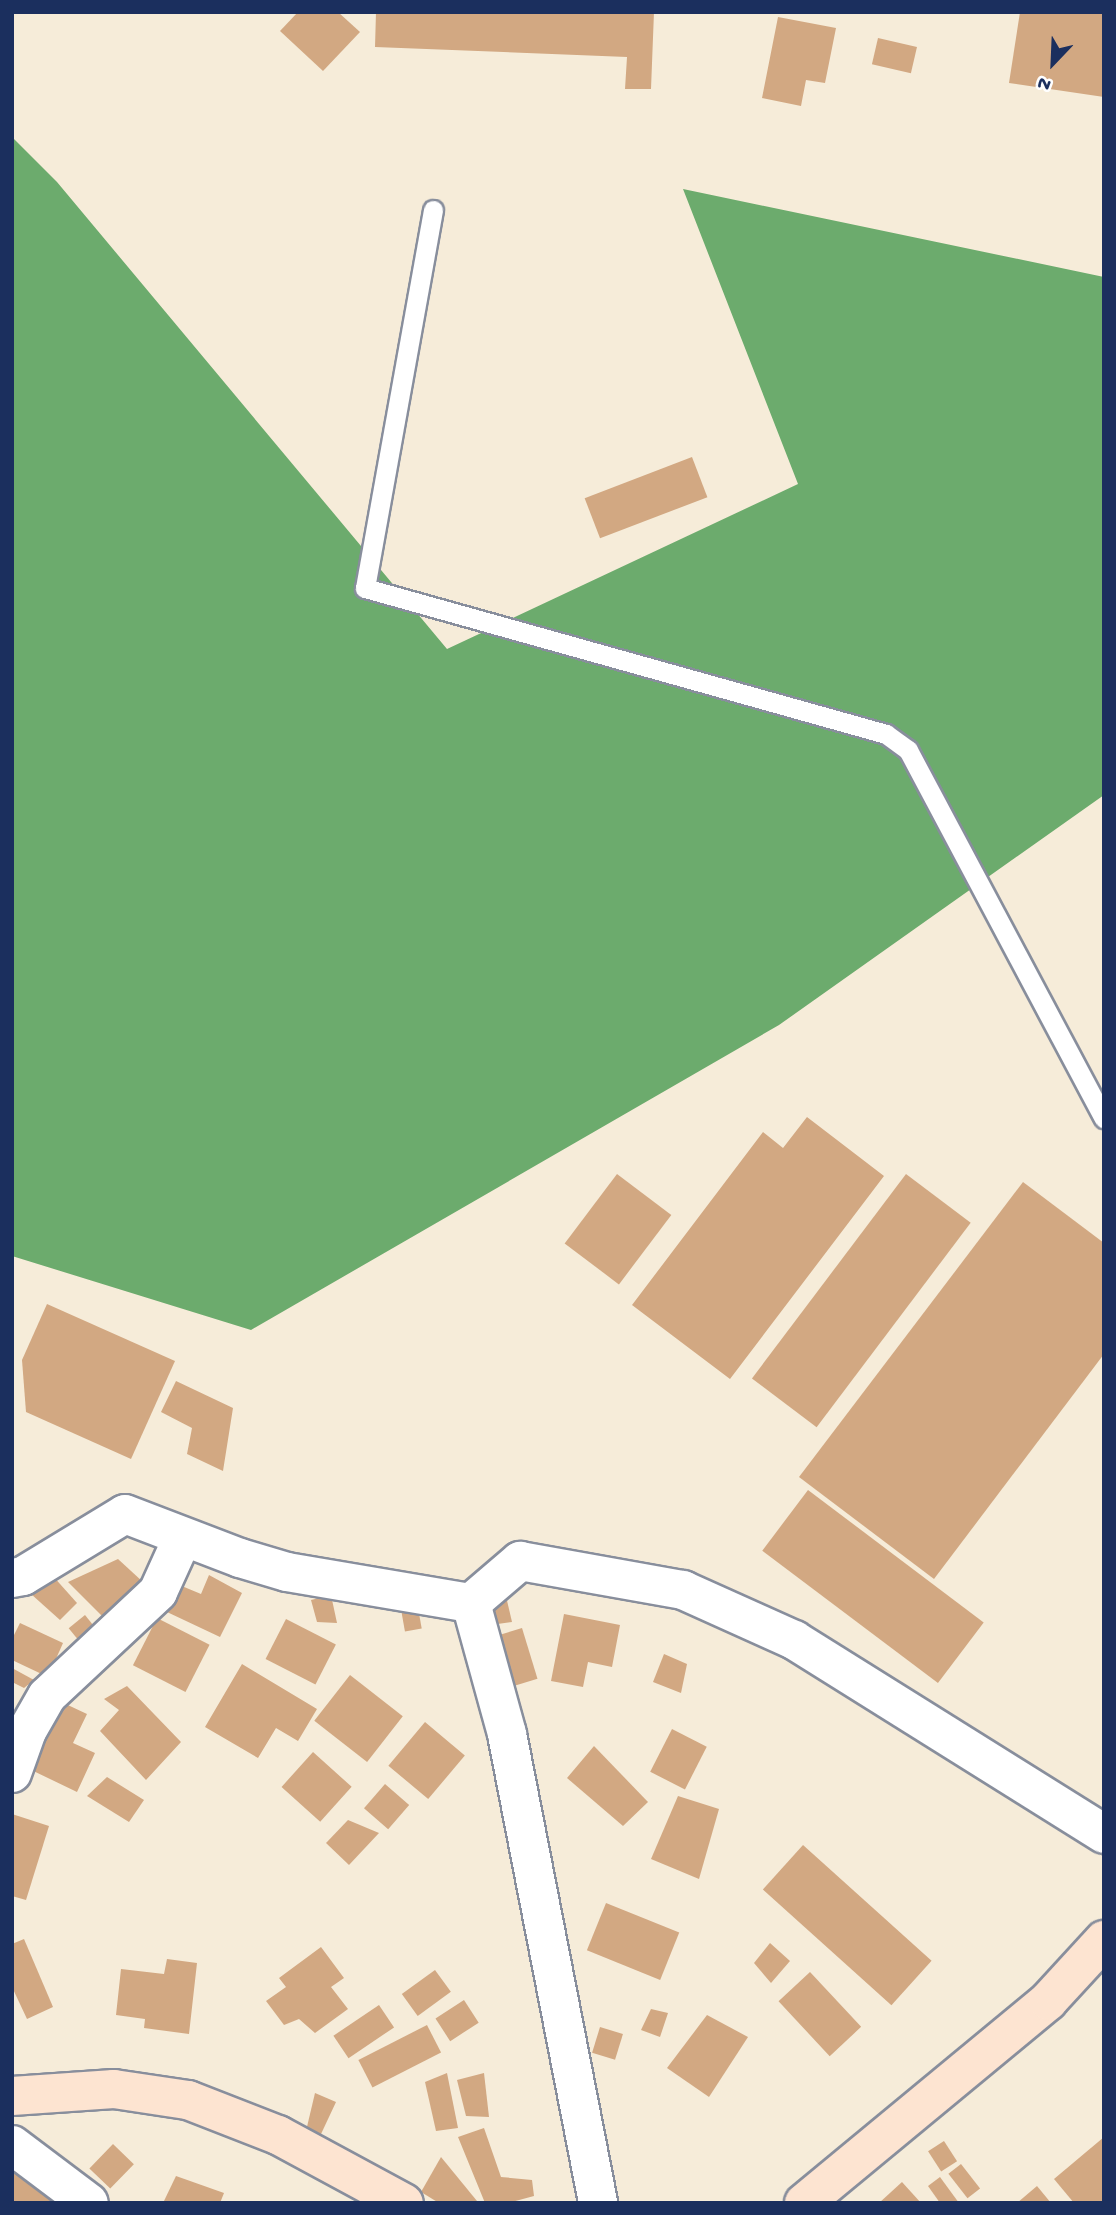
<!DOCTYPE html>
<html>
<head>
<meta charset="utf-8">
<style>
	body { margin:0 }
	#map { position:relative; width:1116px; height:2215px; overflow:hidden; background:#f6ecd9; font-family:"Gochi Hand",sans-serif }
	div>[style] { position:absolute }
	.forest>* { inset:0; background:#6cab6d }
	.building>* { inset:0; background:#d2a882; transform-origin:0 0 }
	.roads { filter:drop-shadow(2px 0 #888e9c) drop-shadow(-2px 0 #888e9c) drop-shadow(0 2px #888e9c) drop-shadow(0 -2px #888e9c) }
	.lane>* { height:19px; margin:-9.5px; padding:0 9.5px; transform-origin:9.5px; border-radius:9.5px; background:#fff }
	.street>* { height:38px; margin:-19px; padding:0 19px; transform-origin:19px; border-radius:19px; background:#fff }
	.secondary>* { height:38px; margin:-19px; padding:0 19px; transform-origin:19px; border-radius:19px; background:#fde4d1 }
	span { translate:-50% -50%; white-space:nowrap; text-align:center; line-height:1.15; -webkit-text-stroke:5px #fff; paint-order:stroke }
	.frame { position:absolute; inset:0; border:14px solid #1b2f5e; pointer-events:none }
	.north { position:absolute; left:1018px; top:28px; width:70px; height:70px; -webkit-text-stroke:5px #fff; paint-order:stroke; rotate:203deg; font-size:19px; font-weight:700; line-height:28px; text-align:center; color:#1b2f5e }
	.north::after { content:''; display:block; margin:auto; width:24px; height:32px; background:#1b2f5e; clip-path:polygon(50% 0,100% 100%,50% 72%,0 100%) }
</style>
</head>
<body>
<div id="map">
	<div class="forest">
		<i style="clip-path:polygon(12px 137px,57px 182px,447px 649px,798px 484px,683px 189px,1104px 277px,1104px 795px,779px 1025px,251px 1330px,12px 1256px)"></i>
	</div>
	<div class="building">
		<i style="clip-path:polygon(298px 12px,338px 12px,360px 32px,323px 71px,280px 31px)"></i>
		<i style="clip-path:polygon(376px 12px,654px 12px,651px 89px,625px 89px,627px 57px,375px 47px)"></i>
		<i style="clip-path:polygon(1020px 12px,1104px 12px,1104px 97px,1009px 83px)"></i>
		<i style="clip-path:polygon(778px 17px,836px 28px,825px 83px,806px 80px,801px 106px,762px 98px)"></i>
		<i style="left:878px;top:38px;width:40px;height:27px;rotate:13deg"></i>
		<i style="left:692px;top:457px;width:43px;height:115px;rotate:69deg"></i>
		<i style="clip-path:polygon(807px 1117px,884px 1176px,730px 1379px,632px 1305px,763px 1132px,783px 1148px)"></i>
		<i style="left:617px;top:1174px;width:68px;height:87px;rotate:37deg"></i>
		<i style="left:906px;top:1174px;width:81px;height:256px;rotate:37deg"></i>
		<i style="clip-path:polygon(1023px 1182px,1104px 1243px,1104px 1354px,934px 1579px,799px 1477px)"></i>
		<i style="clip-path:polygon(47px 1304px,175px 1361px,131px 1459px,26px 1412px,22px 1360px)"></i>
		<i style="clip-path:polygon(176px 1381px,233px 1408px,223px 1471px,187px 1454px,192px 1428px,161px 1412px)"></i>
		<i style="left:808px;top:1490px;width:220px;height:76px;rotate:37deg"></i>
		<i style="clip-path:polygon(118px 1559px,143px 1582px,104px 1618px,68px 1582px)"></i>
		<i style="clip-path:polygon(52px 1575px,77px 1603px,60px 1620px,31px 1594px)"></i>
		<i style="clip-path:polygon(209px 1575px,242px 1593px,220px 1637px,167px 1612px,177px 1584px,201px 1594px)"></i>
		<i style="clip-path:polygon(502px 1579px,512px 1622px,476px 1627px)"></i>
		<i style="clip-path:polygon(331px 1595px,337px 1623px,317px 1622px,311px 1600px)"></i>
		<i style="left:417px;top:1602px;width:27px;height:17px;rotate:80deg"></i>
		<i style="clip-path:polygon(564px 1614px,620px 1625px,612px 1667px,588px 1662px,583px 1687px,551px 1681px)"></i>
		<i style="left:85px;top:1615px;width:14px;height:21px;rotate:51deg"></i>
		<i style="left:157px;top:1618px;width:59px;height:53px;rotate:27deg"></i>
		<i style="left:286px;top:1619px;width:56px;height:45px;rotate:27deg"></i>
		<i style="clip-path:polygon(20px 1623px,63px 1643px,48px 1677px,12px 1660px,12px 1639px)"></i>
		<i style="left:522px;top:1628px;width:53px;height:48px;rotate:73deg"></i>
		<i style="clip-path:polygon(664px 1654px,687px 1664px,681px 1693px,653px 1682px)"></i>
		<i style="clip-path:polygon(242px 1664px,317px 1709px,298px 1741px,276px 1728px,258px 1758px,205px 1727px)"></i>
		<i style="clip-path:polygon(12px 1668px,34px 1680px,24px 1688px,12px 1682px)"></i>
		<i style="left:350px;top:1675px;width:67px;height:58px;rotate:38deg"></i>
		<i style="clip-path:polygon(127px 1686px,181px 1742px,146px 1780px,100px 1731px,119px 1710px,104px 1699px)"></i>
		<i style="clip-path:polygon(55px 1699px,87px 1714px,73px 1743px,95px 1753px,77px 1792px,23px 1766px)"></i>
		<i style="left:425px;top:1722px;width:52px;height:57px;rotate:40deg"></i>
		<i style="left:672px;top:1729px;width:39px;height:48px;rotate:27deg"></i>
		<i style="clip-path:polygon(594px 1746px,648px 1802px,623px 1826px,567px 1778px)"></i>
		<i style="left:313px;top:1752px;width:52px;height:47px;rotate:42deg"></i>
		<i style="clip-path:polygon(107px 1777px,144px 1800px,129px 1822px,87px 1796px)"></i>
		<i style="left:385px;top:1784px;width:32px;height:32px;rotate:41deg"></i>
		<i style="clip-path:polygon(678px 1796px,719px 1809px,699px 1879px,651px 1859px)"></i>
		<i style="clip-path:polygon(12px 1814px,49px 1826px,26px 1900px,12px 1896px)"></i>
		<i style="clip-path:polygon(348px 1820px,379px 1833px,349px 1865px,326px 1843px)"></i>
		<i style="left:803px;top:1845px;width:173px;height:60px;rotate:42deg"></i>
		<i style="left:606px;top:1903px;width:79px;height:51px;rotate:22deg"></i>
		<i style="clip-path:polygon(24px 1939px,53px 2007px,27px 2019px,12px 1987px,12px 1944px)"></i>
		<i style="clip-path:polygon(770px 1943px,790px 1961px,771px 1983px,754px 1963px)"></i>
		<i style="clip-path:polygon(321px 1947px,344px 1978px,331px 1987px,348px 2009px,315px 2033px,299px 2019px,284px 2025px,266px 2001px,286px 1987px,279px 1978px)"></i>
		<i style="clip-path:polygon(167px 1959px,197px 1963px,189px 2034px,144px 2028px,145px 2019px,116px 2015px,121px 1969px,164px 1974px)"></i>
		<i style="left:435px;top:1970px;width:27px;height:41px;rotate:54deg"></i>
		<i style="left:810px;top:1972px;width:75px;height:43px;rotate:47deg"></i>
		<i style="left:464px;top:2000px;width:27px;height:34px;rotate:57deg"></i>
		<i style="left:379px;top:2005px;width:27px;height:55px;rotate:56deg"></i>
		<i style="clip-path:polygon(651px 2009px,668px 2013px,660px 2037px,641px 2030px)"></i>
		<i style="clip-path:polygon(707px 2015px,748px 2037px,709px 2097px,667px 2068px)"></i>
		<i style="left:427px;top:2025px;width:31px;height:77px;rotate:63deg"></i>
		<i style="left:600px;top:2027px;width:24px;height:27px;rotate:17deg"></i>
		<i style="clip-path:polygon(447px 2073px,458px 2128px,436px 2131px,425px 2082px)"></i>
		<i style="clip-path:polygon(484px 2073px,489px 2117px,466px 2116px,457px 2080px)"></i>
		<i style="clip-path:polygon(315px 2093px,336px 2102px,321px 2134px,306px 2131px)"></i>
		<i style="clip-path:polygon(484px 2128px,501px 2177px,532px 2180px,534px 2196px,508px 2203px,485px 2203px,458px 2137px)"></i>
		<i style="clip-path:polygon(1104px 2137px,1104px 2203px,1074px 2203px,1054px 2179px)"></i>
		<i style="left:944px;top:2141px;width:24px;height:19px;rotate:57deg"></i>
		<i style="left:113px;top:2144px;width:29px;height:34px;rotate:44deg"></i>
		<i style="clip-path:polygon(441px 2157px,477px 2201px,476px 2203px,439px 2203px,421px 2192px)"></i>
		<i style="clip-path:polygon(20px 2158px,55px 2203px,12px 2203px,12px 2163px)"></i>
		<i style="left:961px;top:2164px;width:31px;height:16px;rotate:52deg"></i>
		<i style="clip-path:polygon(176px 2176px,224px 2193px,220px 2203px,163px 2203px)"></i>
		<i style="clip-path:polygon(940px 2177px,959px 2203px,940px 2203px,928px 2186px)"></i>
		<i style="clip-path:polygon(902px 2182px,921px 2203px,879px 2203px)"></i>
		<i style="clip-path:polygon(1037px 2186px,1051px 2203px,1017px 2203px)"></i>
	</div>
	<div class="roads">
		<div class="lane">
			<i style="left:433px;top:210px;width:384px;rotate:100.2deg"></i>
			<i style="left:365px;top:588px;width:541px;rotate:15.65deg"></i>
			<i style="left:886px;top:734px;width:27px;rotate:36deg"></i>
			<i style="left:908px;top:750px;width:417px;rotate:62deg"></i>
		</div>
		<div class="street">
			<i style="left:12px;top:1578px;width:11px;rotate:-10deg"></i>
			<i style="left:23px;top:1576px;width:119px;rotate:-31.3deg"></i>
			<i style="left:125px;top:1514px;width:123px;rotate:20.9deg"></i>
			<i style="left:240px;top:1558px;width:49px;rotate:16.6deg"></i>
			<i style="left:287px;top:1572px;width:187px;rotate:9.6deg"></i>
			<i style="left:471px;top:1603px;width:65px;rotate:-40.6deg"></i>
			<i style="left:520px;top:1561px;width:166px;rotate:10.1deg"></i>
			<i style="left:683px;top:1590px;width:122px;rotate:24.2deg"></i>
			<i style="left:794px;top:1640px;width:366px;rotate:32deg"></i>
			<i style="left:471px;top:1603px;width:136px;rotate:74.6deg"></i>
			<i style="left:507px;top:1734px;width:478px;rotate:79deg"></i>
			<i style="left:12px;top:1773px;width:45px;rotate:-70.3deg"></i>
			<i style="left:27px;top:1731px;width:40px;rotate:-60.3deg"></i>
			<i style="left:47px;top:1696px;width:152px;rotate:-43.1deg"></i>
			<i style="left:158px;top:1592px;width:60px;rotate:-65.6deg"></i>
			<i style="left:12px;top:2145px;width:96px;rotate:37deg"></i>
		</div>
		<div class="secondary">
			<i style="left:12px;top:2096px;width:102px;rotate:-3.9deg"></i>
			<i style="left:114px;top:2089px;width:75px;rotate:8.5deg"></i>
			<i style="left:188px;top:2100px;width:97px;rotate:21.3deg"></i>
			<i style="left:278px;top:2135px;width:143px;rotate:28.4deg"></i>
			<i style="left:804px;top:2203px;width:317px;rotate:-39.6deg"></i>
			<i style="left:1048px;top:2001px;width:83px;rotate:-47.4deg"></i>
		</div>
	</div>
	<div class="frame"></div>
	<div class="north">N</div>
</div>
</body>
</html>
